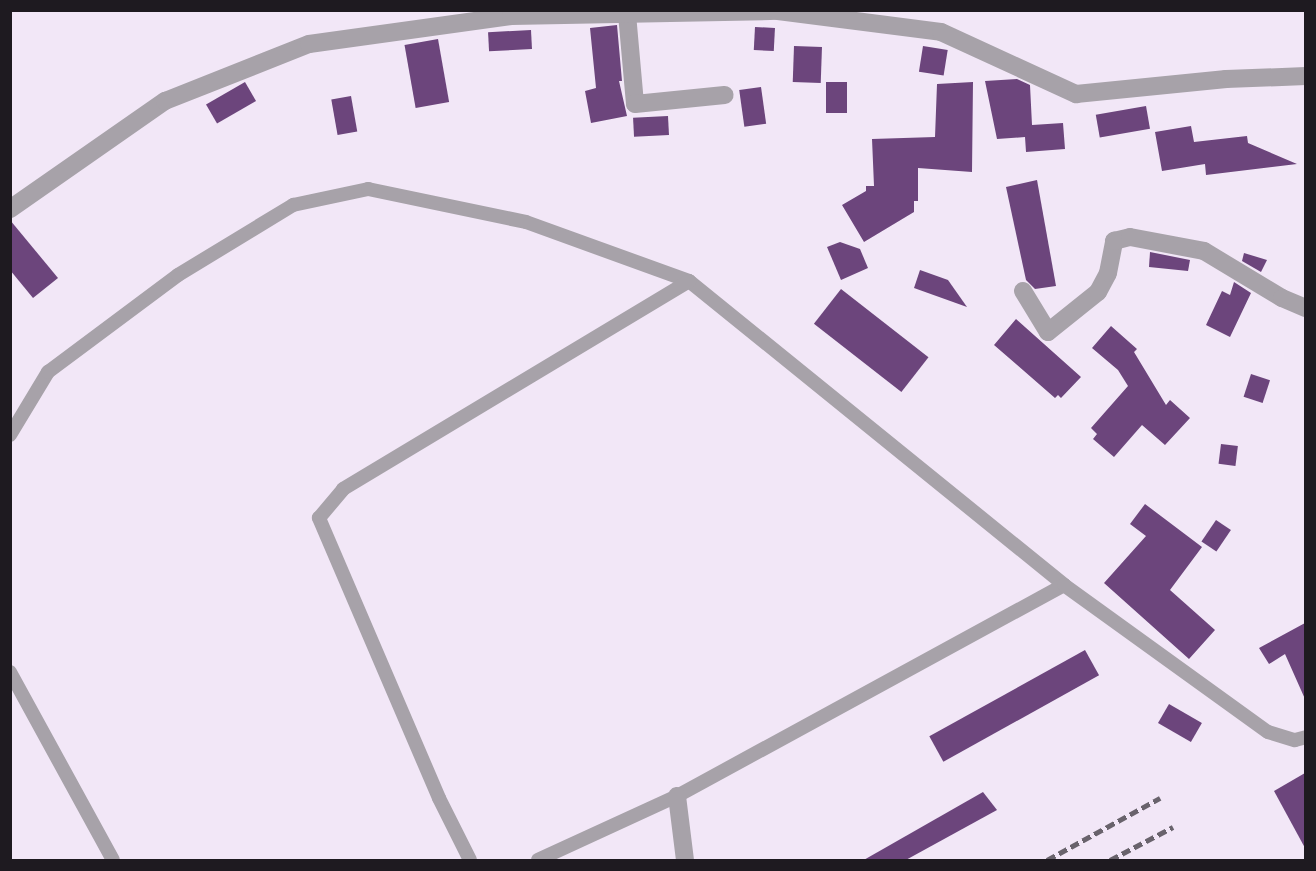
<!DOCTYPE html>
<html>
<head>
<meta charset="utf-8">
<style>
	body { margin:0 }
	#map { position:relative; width:1316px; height:871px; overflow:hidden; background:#f2e7f7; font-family:Commissioner,sans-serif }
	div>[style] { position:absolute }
	.building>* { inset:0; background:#6c457c; transform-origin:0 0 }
	.lane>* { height:14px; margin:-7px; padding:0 7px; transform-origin:7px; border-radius:7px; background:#a7a2a9 }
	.street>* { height:18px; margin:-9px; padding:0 9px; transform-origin:9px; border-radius:9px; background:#a7a2a9 }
	.rail>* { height:4.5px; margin-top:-2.25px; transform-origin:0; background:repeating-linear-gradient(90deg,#69636c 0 9px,transparent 0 13.5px) }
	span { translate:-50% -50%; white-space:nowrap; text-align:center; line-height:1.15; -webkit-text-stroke:6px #fff; paint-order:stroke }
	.frame { position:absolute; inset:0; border:12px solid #1e1a20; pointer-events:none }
</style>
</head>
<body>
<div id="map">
	<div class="building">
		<i style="clip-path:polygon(617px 25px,622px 81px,619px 81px,627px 116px,591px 123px,585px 91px,596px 88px,590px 28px)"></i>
		<i style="left:755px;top:27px;width:20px;height:23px;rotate:3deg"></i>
		<i style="left:531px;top:30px;width:19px;height:43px;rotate:87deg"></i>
		<i style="left:438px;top:39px;width:64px;height:34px;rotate:80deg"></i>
		<i style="left:794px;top:46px;width:28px;height:36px;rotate:2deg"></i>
		<i style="left:923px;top:46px;width:25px;height:26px;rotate:9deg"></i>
		<i style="clip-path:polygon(1017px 79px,1030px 85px,1032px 125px,1063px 123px,1065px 149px,1026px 152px,1025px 137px,997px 139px,985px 81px)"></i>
		<i style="left:245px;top:82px;width:22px;height:45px;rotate:60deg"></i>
		<i style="left:826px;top:82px;width:21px;height:31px"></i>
		<i style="clip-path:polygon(973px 82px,972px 172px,918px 168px,918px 201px,914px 201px,914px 212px,864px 242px,842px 205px,866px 191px,866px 186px,874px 186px,872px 139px,935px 137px,937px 84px)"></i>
		<i style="left:761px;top:87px;width:37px;height:22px;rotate:82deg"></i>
		<i style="left:351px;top:96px;width:36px;height:20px;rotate:80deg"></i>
		<i style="left:1146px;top:106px;width:23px;height:51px;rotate:80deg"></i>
		<i style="left:668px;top:116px;width:19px;height:35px;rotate:87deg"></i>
		<i style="clip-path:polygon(1191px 126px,1194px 142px,1247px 136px,1248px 143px,1297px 164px,1206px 175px,1205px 164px,1162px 171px,1155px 132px)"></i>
		<i style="clip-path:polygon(1037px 180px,1056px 286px,1035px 289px,1026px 280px,1006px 187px)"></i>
		<i style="clip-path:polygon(10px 220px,58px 278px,33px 298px,10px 270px)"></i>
		<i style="clip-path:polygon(840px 242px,860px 249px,868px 268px,841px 280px,827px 247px)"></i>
		<i style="clip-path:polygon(1150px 252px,1190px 260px,1188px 271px,1149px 267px)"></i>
		<i style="clip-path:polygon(1244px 253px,1267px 260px,1261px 272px,1242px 261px)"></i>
		<i style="clip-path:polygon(920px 270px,948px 280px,967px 307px,914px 288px)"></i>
		<i style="clip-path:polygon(1234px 282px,1251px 293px,1230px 337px,1206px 325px,1222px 291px,1230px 295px)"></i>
		<i style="left:841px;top:289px;width:111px;height:44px;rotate:38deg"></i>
		<i style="clip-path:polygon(1016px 319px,1081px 377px,1061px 398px,1058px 395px,1055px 398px,994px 345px)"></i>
		<i style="clip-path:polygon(1111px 326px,1137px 349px,1134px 352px,1166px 405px,1170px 400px,1190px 418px,1165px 445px,1142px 425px,1114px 457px,1093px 439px,1097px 434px,1091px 428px,1128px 386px,1118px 370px,1092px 348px)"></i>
		<i style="left:1251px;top:374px;width:20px;height:24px;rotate:18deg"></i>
		<i style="left:1221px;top:444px;width:17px;height:20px;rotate:7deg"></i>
		<i style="clip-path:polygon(1145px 504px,1202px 547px,1170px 590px,1215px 630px,1189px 659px,1104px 583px,1146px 536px,1130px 524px)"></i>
		<i style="left:1216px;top:520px;width:18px;height:26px;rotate:34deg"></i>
		<i style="clip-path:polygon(1305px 623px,1305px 699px,1285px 654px,1269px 664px,1259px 648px)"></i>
		<i style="left:1085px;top:650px;width:29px;height:178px;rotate:61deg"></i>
		<i style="left:1169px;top:704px;width:38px;height:22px;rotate:30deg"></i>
		<i style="clip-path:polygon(1305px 773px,1305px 848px,1274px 791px)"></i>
		<i style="clip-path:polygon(983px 792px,997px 810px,904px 861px,862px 861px)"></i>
	</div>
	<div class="lane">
		<i style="left:10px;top:435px;width:74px;rotate:-58.9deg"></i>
		<i style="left:48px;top:372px;width:162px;rotate:-36.7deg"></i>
		<i style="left:178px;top:275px;width:135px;rotate:-31.3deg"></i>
		<i style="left:293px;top:205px;width:77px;rotate:-12deg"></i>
		<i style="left:368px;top:189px;width:161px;rotate:11.8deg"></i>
		<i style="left:526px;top:222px;width:173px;rotate:19.9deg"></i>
		<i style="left:689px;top:281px;width:483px;rotate:39deg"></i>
		<i style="left:1064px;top:585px;width:441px;rotate:151.4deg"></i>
		<i style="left:677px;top:796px;width:153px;rotate:155.3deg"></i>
		<i style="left:1064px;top:585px;width:251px;rotate:35.8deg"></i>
		<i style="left:1268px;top:732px;width:28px;rotate:17deg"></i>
		<i style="left:1295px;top:740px;width:11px;rotate:-15deg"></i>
		<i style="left:10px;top:672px;width:214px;rotate:61.3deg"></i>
		<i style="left:470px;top:860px;width:69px;rotate:-116.6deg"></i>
		<i style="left:439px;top:798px;width:305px;rotate:-113.2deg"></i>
		<i style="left:319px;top:518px;width:38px;rotate:-50deg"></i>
		<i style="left:343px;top:489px;width:404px;rotate:-31deg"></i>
	</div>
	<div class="street">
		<i style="left:627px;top:14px;width:90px;rotate:84.9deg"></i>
		<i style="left:635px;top:104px;width:90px;rotate:-5.7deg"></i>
		<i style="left:10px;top:209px;width:189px;rotate:-34.9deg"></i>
		<i style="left:165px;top:101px;width:155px;rotate:-21.6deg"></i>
		<i style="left:309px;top:44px;width:204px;rotate:-7.9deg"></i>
		<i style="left:511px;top:16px;width:267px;rotate:-1.1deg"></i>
		<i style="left:778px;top:11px;width:164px;rotate:7.3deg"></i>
		<i style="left:941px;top:32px;width:149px;rotate:24.7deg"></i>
		<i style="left:1076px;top:94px;width:151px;rotate:-5.7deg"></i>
		<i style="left:1226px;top:79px;width:80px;rotate:-2.1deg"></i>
		<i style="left:1023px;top:291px;width:48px;rotate:58.6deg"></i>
		<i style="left:1048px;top:332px;width:64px;rotate:-38.7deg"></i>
		<i style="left:1098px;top:292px;width:21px;rotate:-62deg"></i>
		<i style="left:1108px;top:273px;width:33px;rotate:-79deg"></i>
		<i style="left:1114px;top:241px;width:16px;rotate:-14deg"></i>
		<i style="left:1130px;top:237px;width:75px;rotate:10.7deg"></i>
		<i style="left:1204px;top:251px;width:91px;rotate:31.1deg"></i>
		<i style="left:1282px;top:298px;width:26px;rotate:23deg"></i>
		<i style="left:677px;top:796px;width:64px;rotate:82.9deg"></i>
	</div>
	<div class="rail">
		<i style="left:1047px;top:860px;width:129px;rotate:-28.8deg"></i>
		<i style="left:1110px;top:860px;width:71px;rotate:-27.6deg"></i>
	</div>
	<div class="frame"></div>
</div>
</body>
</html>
